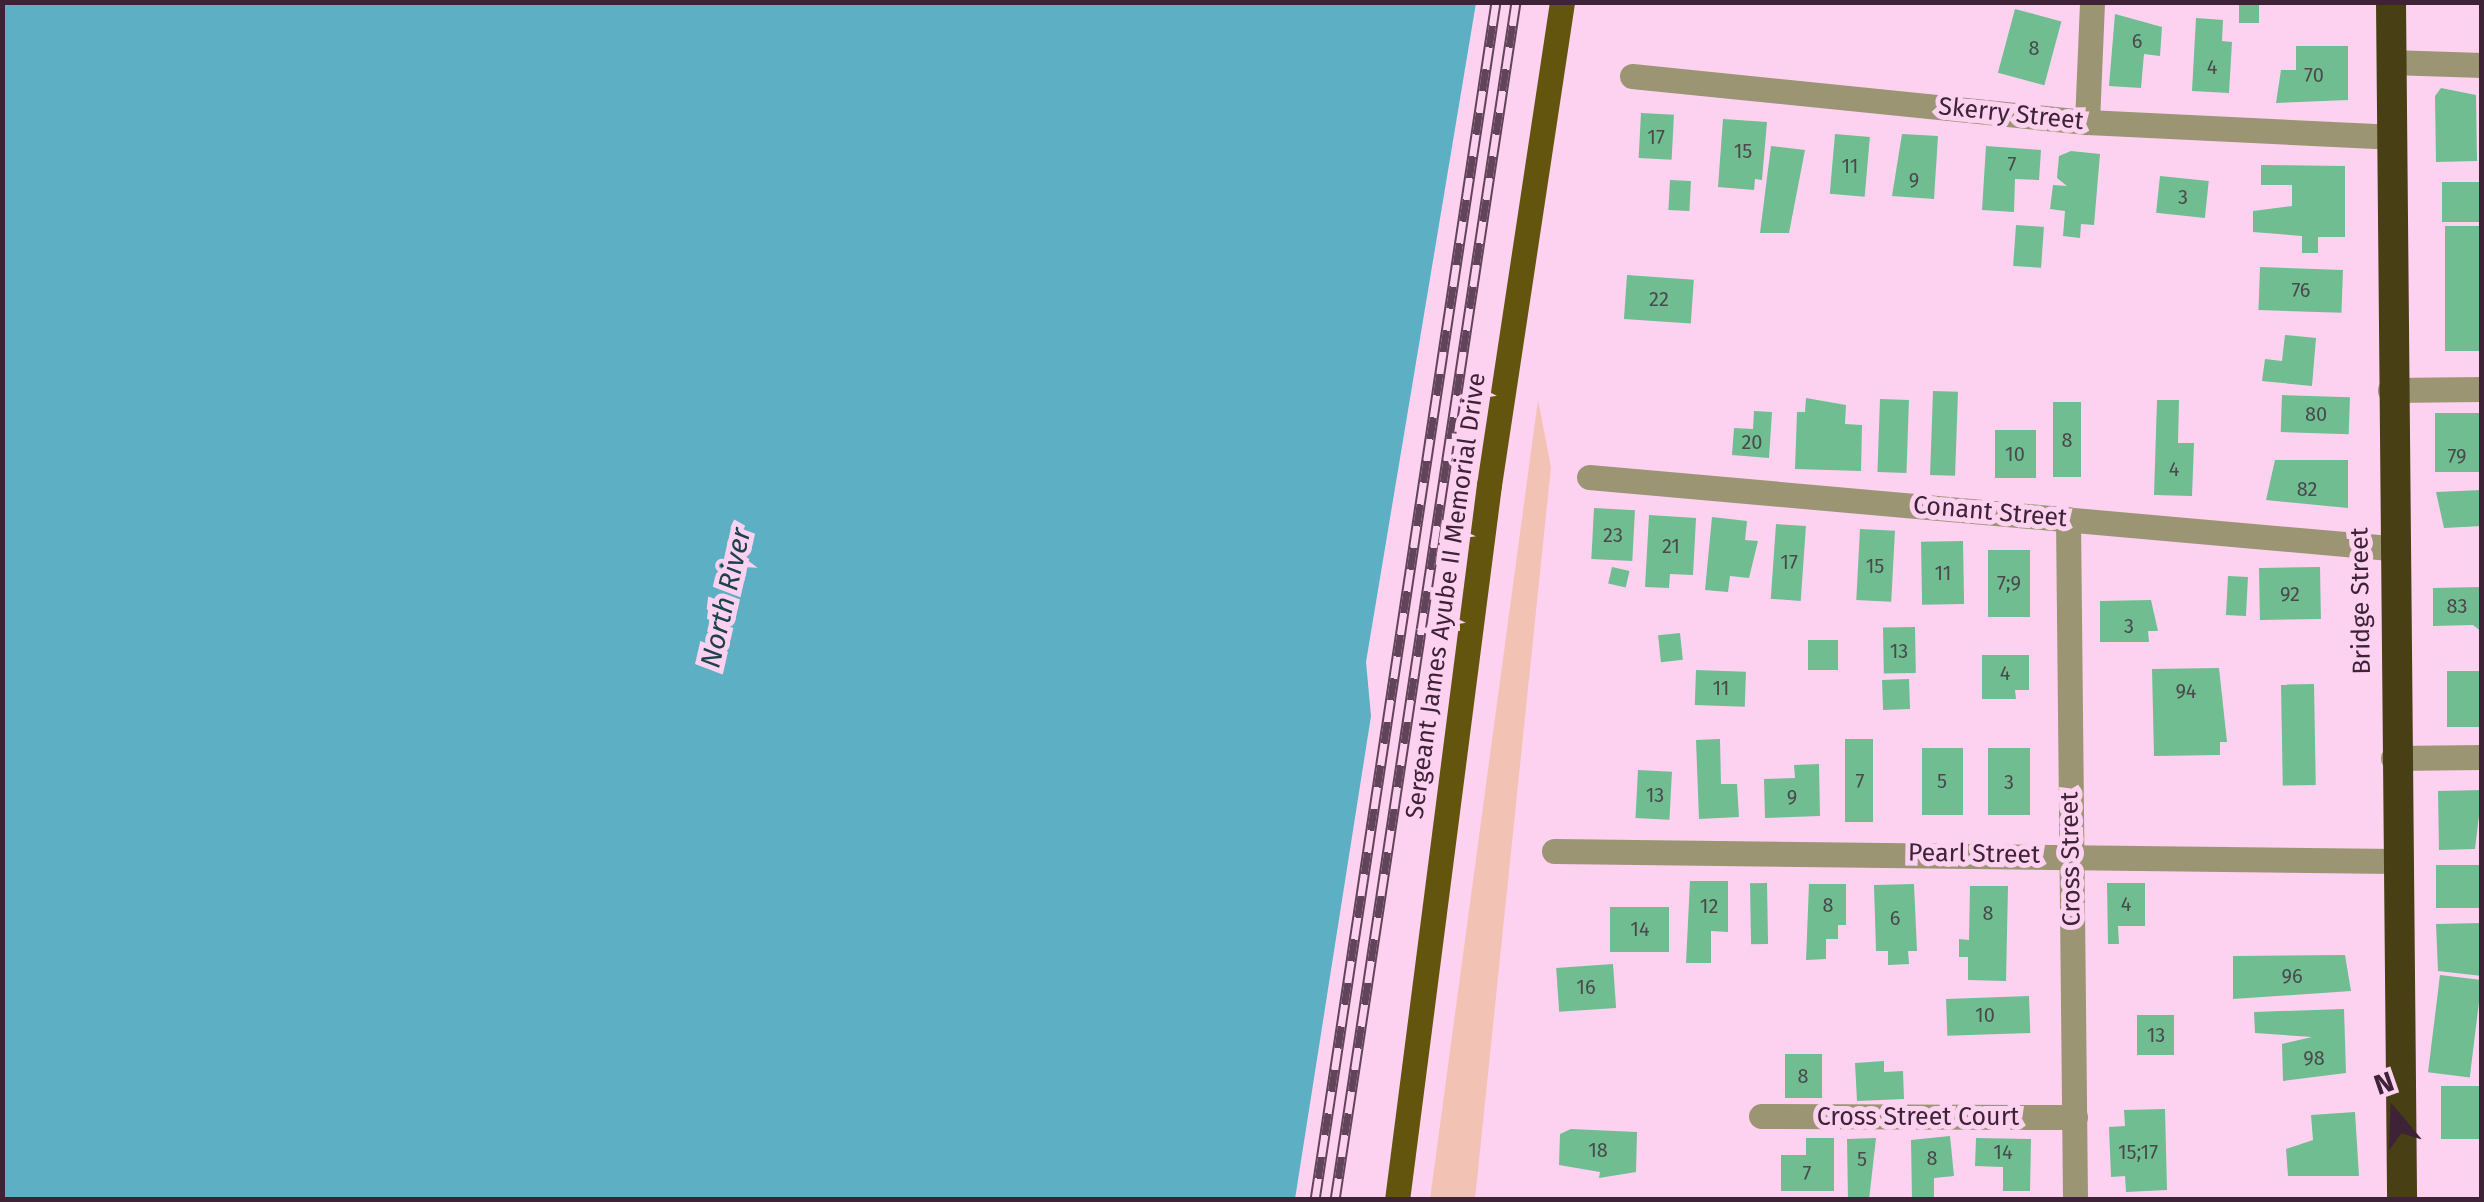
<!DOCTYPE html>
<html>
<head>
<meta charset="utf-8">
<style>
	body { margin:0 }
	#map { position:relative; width:2484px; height:1202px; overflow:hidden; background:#fdd2f0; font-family:"Fira Sans",sans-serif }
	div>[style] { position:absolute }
	.green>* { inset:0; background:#f2c3b5 }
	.water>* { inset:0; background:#5dafc4 }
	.building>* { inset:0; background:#6fbd90; transform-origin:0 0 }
	.minor>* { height:25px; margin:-12.5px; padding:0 12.5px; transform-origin:12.5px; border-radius:12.5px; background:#9c9574 }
	.major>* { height:25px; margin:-12.5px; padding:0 12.5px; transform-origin:12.5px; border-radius:12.5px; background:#63550d }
	.highway>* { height:30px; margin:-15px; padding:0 15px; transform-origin:15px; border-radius:15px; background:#483f14 }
	.rail>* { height:11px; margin-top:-5.5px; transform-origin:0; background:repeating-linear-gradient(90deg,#fdd2f0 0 22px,#62445a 0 44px); box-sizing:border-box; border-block:2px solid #62445a }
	span { translate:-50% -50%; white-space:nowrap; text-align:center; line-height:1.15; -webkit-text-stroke:10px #fdd2f0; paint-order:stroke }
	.number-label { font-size:20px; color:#4a4a4d }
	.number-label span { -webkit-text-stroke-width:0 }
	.street-label { font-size:25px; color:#3e2337 }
	.water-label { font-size:28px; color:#1c424c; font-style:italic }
	.frame { position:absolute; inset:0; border:5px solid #3e2337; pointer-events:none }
	.north { position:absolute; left:2344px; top:1062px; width:100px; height:100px; -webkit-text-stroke:8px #fdd2f0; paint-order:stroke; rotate:341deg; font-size:28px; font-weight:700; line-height:40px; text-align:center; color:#3e2337 }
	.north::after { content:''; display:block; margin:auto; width:35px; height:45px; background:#3e2337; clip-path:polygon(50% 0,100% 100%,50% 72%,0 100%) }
</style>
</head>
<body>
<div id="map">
	<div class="green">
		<i style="clip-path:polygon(1538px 400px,1551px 467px,1475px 1199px,1430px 1199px)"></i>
	</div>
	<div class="water">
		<i style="clip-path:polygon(2px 3px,1476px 3px,1366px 662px,1371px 716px,1295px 1199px,3px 1199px)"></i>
	</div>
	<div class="building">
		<i style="left:2239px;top:2px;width:20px;height:21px"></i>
		<i style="left:2015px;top:9px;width:48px;height:66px;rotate:15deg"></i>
		<i style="clip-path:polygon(2115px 14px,2162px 27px,2160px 56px,2144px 54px,2141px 88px,2109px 86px)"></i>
		<i style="clip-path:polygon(2196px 18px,2223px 20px,2222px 41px,2232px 42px,2229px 93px,2192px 91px)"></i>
		<i style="clip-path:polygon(2296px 46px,2348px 46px,2348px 100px,2276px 103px,2281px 70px,2296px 70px)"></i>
		<i style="clip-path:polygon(2441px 88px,2476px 95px,2477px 161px,2436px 162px,2435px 96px)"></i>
		<i style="left:1641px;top:113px;width:33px;height:45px;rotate:3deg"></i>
		<i style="clip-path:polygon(1723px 119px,1767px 122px,1762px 180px,1755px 179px,1754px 190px,1718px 187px)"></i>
		<i style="left:1835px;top:134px;width:35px;height:60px;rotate:5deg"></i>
		<i style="clip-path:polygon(1902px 134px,1938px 136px,1934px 199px,1892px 196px)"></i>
		<i style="clip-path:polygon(1771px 146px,1805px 150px,1789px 233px,1760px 233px)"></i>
		<i style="clip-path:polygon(1986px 146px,2041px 150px,2039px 180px,2015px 179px,2014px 212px,1982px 210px)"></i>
		<i style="clip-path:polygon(2071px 151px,2100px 154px,2094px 225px,2081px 224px,2080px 238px,2063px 236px,2065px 211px,2050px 209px,2053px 185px,2067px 186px,2057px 178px,2059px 156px)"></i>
		<i style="clip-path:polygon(2261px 165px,2345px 166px,2345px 237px,2318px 237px,2318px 253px,2302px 253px,2302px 236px,2253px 232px,2253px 211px,2292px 206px,2292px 185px,2261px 185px)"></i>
		<i style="left:2160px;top:176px;width:49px;height:37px;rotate:6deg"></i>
		<i style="left:1670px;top:180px;width:21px;height:30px;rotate:3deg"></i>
		<i style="left:2482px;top:182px;width:40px;height:40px;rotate:90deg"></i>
		<i style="left:2016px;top:225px;width:28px;height:41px;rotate:4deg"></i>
		<i style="left:2445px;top:226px;width:37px;height:125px"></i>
		<i style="left:2260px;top:267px;width:83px;height:43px;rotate:2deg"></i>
		<i style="left:1627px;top:275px;width:67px;height:44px;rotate:4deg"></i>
		<i style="clip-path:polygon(2285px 335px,2316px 338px,2312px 386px,2262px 381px,2265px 359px,2282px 361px)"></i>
		<i style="left:1933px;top:391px;width:25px;height:84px;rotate:2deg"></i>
		<i style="left:2282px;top:395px;width:68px;height:37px;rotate:2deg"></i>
		<i style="clip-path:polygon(1806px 398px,1846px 405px,1845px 424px,1862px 425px,1861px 471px,1795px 469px,1797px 412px,1805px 412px)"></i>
		<i style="left:1880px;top:399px;width:29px;height:73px;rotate:2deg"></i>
		<i style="clip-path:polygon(2157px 400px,2179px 400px,2178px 443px,2194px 443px,2192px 496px,2154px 495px)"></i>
		<i style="left:2081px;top:402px;width:75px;height:28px;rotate:90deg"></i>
		<i style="clip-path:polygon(1754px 411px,1772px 412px,1769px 458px,1732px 455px,1734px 428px,1753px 429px)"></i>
		<i style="left:2435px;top:413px;width:47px;height:59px"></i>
		<i style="left:1995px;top:430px;width:41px;height:48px"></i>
		<i style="clip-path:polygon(2275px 460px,2348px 460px,2348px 508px,2266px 500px)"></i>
		<i style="clip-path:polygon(2482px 490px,2482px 526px,2444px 528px,2436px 492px)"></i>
		<i style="left:1594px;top:508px;width:41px;height:51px;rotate:3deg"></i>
		<i style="clip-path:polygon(1649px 515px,1696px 518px,1693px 575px,1670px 574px,1669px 588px,1645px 587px)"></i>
		<i style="clip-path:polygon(1712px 517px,1747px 521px,1745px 540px,1758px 541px,1749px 578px,1730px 576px,1728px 592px,1705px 590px)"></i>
		<i style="left:1776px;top:524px;width:30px;height:75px;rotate:4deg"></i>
		<i style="left:1860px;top:529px;width:35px;height:71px;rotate:3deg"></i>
		<i style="left:1963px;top:541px;width:63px;height:42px;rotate:89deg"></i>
		<i style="left:1988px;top:550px;width:42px;height:67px"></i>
		<i style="left:1612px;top:567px;width:18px;height:17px;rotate:13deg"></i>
		<i style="left:2320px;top:567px;width:52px;height:61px;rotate:89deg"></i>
		<i style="left:2228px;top:576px;width:20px;height:39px;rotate:3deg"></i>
		<i style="clip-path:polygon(2482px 587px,2482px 632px,2473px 625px,2433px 626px,2433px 588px)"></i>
		<i style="clip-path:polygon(2151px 600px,2158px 631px,2148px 631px,2149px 642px,2100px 642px,2100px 601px)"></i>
		<i style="left:1915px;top:627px;width:46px;height:32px;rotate:89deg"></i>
		<i style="left:1680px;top:633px;width:27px;height:22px;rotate:84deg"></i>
		<i style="left:1808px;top:640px;width:30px;height:30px"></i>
		<i style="clip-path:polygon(1982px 655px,2029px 655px,2029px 690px,2015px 690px,2016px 699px,1982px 699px)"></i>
		<i style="clip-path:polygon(2219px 668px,2227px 742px,2220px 742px,2220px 755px,2154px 756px,2152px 669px)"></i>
		<i style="left:1696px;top:670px;width:50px;height:35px;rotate:2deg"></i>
		<i style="left:2482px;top:671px;width:56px;height:35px;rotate:90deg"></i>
		<i style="left:1909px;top:679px;width:30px;height:27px;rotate:88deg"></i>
		<i style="left:2314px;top:684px;width:101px;height:33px;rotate:89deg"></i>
		<i style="clip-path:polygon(1720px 739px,1721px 784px,1737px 784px,1739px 817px,1699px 819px,1696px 740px)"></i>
		<i style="left:1845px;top:739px;width:28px;height:83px"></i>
		<i style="left:1922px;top:748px;width:41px;height:67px"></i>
		<i style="left:2030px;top:748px;width:67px;height:42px;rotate:90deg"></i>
		<i style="clip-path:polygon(1819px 764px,1820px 816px,1765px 818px,1764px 779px,1795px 778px,1794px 765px)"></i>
		<i style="left:1638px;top:770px;width:34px;height:48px;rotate:3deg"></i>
		<i style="clip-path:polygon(2482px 790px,2475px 849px,2439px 850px,2438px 791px)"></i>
		<i style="left:2436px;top:865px;width:46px;height:43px"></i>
		<i style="clip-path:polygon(1690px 881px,1728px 881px,1728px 932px,1711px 931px,1711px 963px,1686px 963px)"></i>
		<i style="left:1767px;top:883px;width:61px;height:17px;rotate:89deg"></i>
		<i style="clip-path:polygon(2107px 883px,2145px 883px,2145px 926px,2118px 926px,2119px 944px,2108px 944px)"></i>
		<i style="clip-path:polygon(1809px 884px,1846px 884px,1846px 925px,1838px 925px,1838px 939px,1826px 939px,1826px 959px,1806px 960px)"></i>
		<i style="clip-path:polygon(1914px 884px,1917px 951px,1908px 951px,1909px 964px,1888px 965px,1888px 951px,1876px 951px,1874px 885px)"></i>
		<i style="clip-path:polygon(1970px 886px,2008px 886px,2006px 981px,1968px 980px,1968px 957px,1959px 957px,1959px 939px,1969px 940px)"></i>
		<i style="left:1610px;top:907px;width:59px;height:45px"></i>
		<i style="clip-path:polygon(2482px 923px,2482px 976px,2438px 971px,2436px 924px)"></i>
		<i style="clip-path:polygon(2345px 955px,2351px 991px,2233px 999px,2233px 956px)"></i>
		<i style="left:1613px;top:964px;width:44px;height:57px;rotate:86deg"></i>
		<i style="left:2440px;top:975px;width:42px;height:98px;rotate:7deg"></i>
		<i style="left:2029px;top:996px;width:37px;height:83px;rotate:88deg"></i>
		<i style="clip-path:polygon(2344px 1009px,2346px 1073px,2283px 1081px,2282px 1044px,2312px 1037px,2255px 1033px,2254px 1012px)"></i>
		<i style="left:2137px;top:1015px;width:37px;height:40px"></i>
		<i style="left:1822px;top:1054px;width:44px;height:37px;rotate:90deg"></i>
		<i style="clip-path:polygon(1884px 1061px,1884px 1072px,1903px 1071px,1904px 1099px,1857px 1101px,1855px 1063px)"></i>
		<i style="left:2441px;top:1086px;width:41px;height:53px"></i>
		<i style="clip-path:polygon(2165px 1109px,2167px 1190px,2126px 1192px,2125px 1176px,2111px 1177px,2109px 1127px,2125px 1126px,2124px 1110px)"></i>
		<i style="clip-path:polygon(2355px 1112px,2359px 1176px,2288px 1176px,2286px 1149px,2313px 1140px,2311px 1115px)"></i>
		<i style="clip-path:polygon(1571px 1129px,1637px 1132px,1636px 1172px,1599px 1178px,1600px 1172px,1559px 1165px,1560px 1134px)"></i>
		<i style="clip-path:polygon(1950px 1136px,1954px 1176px,1934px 1178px,1934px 1200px,1912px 1200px,1911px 1140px)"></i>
		<i style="clip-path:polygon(1806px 1138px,1834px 1138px,1834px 1191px,1781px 1191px,1781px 1155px,1806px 1155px)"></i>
		<i style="clip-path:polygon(1876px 1138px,1869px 1200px,1848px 1200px,1847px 1139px)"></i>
		<i style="clip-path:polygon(1976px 1138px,2031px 1139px,2030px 1191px,2003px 1191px,2003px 1167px,1975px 1166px)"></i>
	</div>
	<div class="minor">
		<i style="left:2390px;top:62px;width:92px;rotate:1.9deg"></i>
		<i style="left:1632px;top:76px;width:457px;rotate:5.8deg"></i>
		<i style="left:2087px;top:122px;width:304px;rotate:2.8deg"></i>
		<i style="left:2087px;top:122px;width:120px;rotate:-87.6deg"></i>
		<i style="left:2390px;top:390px;width:92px;rotate:-0.6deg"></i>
		<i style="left:1589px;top:477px;width:804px;rotate:5.07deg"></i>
		<i style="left:2068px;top:519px;width:681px;rotate:89.41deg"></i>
		<i style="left:2393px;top:758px;width:89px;rotate:-0.6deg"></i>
		<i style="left:1554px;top:851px;width:841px;rotate:0.68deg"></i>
		<i style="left:1761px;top:1116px;width:314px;rotate:0.2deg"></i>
	</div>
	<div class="major">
		<i style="left:1397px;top:1200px;width:721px;rotate:-82.67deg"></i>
		<i style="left:1489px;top:485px;width:488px;rotate:-81.4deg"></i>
	</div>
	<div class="highway">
		<i style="left:2391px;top:2px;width:1198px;rotate:89.47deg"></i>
	</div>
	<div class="rail">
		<i style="left:1315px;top:1200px;width:1212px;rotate:-81.41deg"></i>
		<i style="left:1335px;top:1200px;width:1212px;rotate:-81.41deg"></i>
	</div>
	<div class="number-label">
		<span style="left:2137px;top:41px">6</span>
		<span style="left:2034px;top:48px">8</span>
		<span style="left:2212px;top:67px">4</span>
		<span style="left:2314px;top:75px">70</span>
		<span style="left:1656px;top:137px">17</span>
		<span style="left:1743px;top:151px">15</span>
		<span style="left:2012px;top:164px">7</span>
		<span style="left:1850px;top:166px">11</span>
		<span style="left:1914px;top:180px">9</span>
		<span style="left:2183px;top:197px">3</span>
		<span style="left:2301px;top:290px">76</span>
		<span style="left:1659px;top:299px">22</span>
		<span style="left:2316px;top:414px">80</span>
		<span style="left:2067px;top:440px">8</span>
		<span style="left:1752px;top:442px">20</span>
		<span style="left:2015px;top:454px">10</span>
		<span style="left:2457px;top:456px">79</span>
		<span style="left:2174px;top:469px">4</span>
		<span style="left:2307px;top:489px">82</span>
		<span style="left:1613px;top:535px">23</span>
		<span style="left:1671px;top:546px">21</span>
		<span style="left:1789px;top:562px">17</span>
		<span style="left:1875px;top:566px">15</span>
		<span style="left:1943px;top:573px">11</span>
		<span style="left:2009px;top:583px">7;9</span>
		<span style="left:2290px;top:594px">92</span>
		<span style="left:2457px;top:606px">83</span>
		<span style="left:2129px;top:626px">3</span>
		<span style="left:1899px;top:651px">13</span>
		<span style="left:2005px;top:673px">4</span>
		<span style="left:1721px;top:688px">11</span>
		<span style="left:2186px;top:691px">94</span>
		<span style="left:1860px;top:781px">7</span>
		<span style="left:1942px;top:781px">5</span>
		<span style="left:2009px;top:782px">3</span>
		<span style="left:1655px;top:795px">13</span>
		<span style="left:1792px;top:797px">9</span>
		<span style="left:2126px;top:904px">4</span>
		<span style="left:1828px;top:905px">8</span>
		<span style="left:1709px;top:906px">12</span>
		<span style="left:1988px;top:913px">8</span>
		<span style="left:1895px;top:918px">6</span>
		<span style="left:1640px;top:929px">14</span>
		<span style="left:2292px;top:976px">96</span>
		<span style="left:1586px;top:987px">16</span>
		<span style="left:1985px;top:1015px">10</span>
		<span style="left:2156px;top:1035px">13</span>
		<span style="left:2314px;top:1058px">98</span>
		<span style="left:1803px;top:1076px">8</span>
		<span style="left:1598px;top:1150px">18</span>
		<span style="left:2003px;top:1152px">14</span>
		<span style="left:2138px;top:1152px">15;17</span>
		<span style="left:1932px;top:1158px">8</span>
		<span style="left:1862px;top:1159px">5</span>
		<span style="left:1807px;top:1173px">7</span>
	</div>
	<div class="street-label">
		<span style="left:2011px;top:114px;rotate:6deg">Skerry Street</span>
		<span style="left:1990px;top:512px;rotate:5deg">Conant Street</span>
		<span style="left:1446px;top:596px;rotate:-82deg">Sergeant James Ayube II Memorial Drive</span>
		<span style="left:2361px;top:601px;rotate:-91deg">Bridge Street</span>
		<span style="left:1974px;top:854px;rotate:1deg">Pearl Street</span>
		<span style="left:2071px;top:859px;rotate:-91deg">Cross Street</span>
		<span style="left:1918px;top:1117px">Cross Street Court</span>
	</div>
	<div class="water-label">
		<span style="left:726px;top:598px;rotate:-77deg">North River</span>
	</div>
	<div class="frame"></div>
	<div class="north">N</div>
</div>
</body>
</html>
